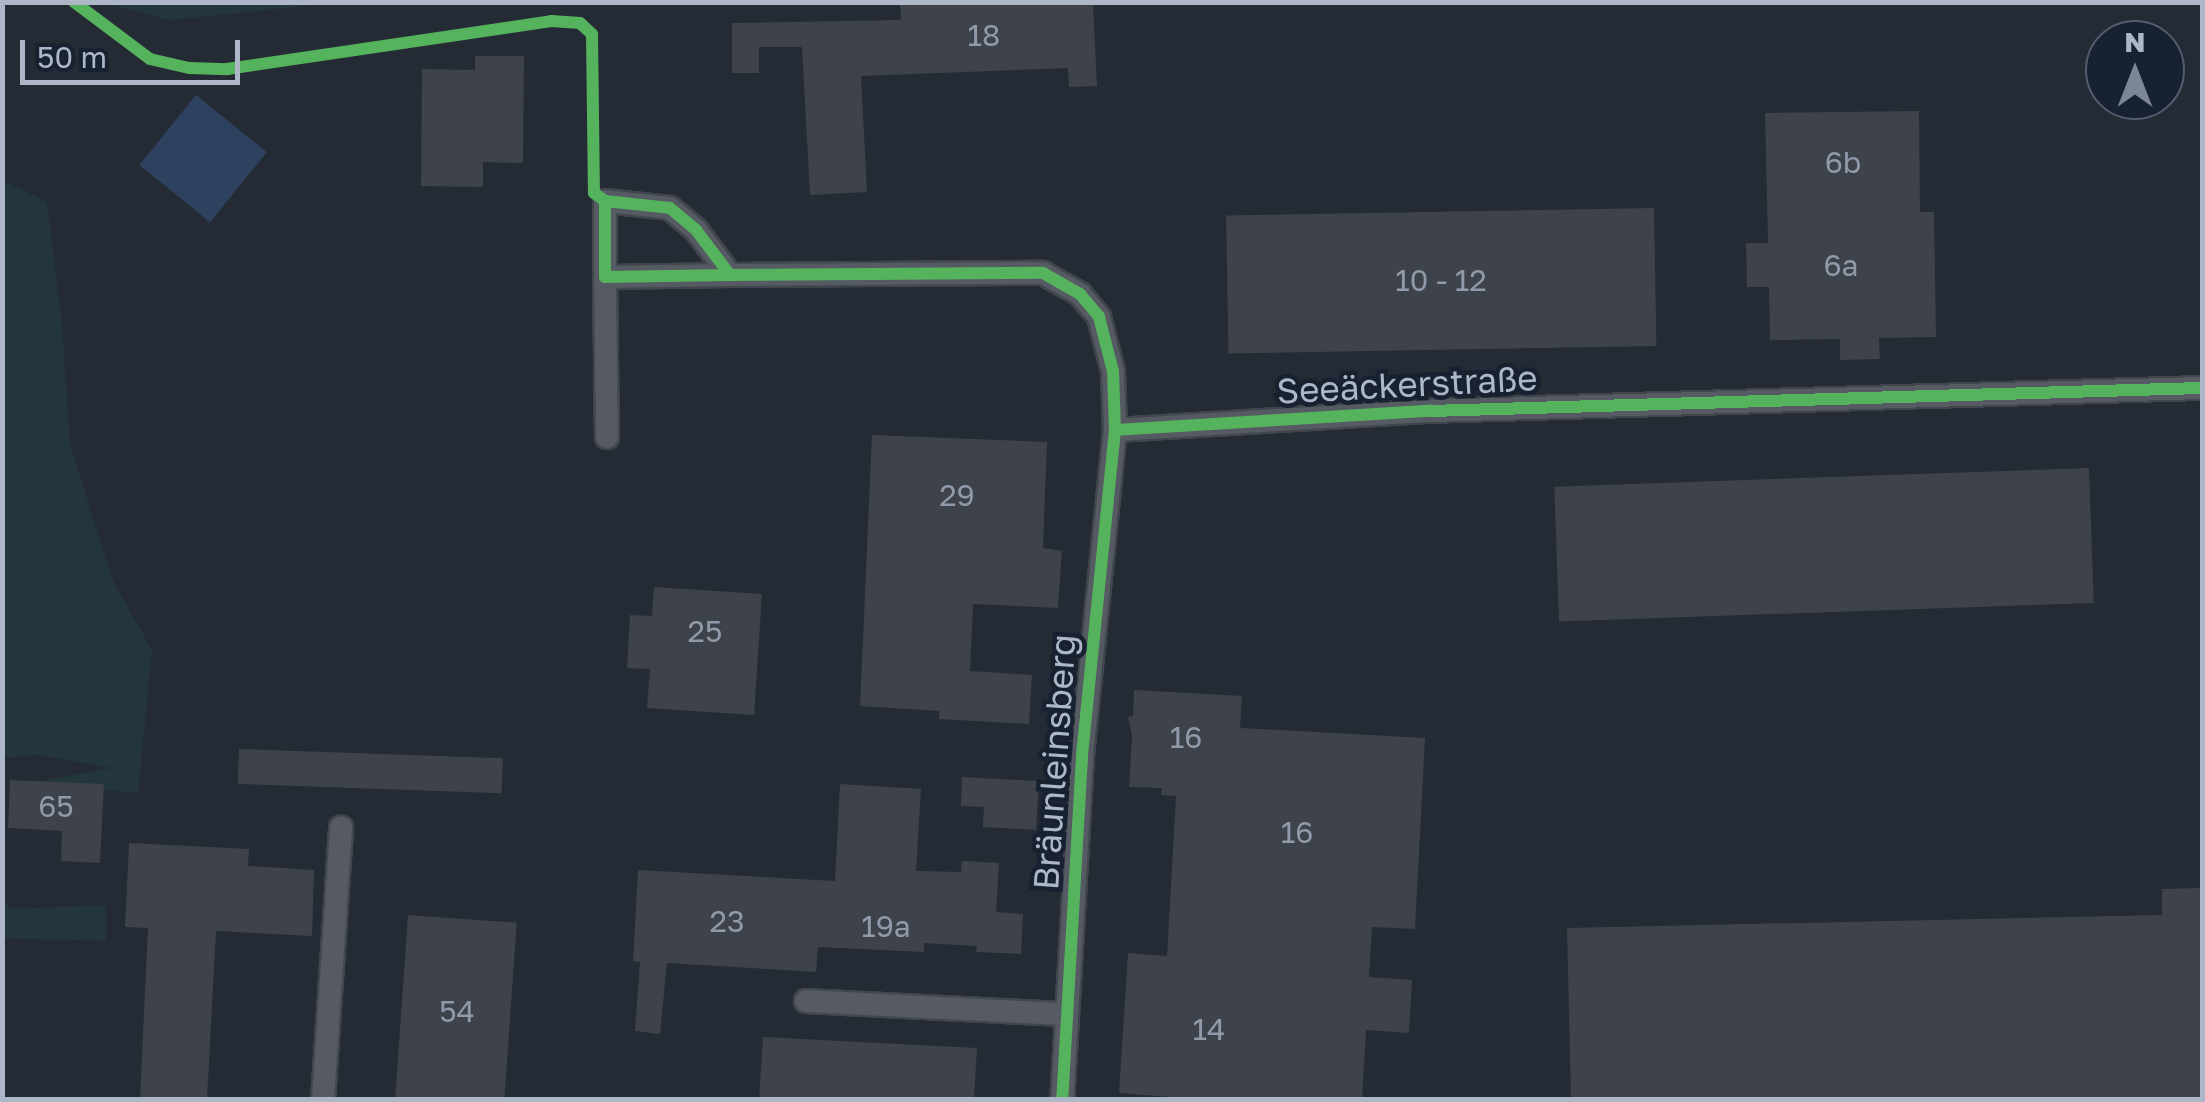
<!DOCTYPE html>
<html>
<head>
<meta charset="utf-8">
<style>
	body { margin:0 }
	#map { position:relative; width:2205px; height:1102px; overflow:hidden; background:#252b35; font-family:"Golos Text",sans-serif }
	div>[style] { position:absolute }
	.green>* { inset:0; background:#22363b }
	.water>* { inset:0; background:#2e415e; transform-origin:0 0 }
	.building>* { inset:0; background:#3d424b; transform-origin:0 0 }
	.roads { filter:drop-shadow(2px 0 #41464d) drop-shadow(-2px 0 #41464d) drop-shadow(0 2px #41464d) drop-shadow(0 -2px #41464d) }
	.street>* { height:22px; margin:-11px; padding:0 11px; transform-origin:11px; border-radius:11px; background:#555a63 }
	.cycleway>* { height:12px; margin:-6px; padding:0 6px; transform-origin:6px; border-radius:6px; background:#56b35d }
	span { translate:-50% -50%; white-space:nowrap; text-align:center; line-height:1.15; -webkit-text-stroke:9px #182130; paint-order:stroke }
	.number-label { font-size:30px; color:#919aa9 }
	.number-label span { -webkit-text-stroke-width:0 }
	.street-label { font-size:35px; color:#adb7c8 }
	.frame { position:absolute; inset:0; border:5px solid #adb7c8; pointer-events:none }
	.north { position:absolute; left:2085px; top:20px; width:100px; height:100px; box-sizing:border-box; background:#182130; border:2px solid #545d6d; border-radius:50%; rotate:0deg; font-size:28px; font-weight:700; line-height:40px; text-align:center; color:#adb7c8 }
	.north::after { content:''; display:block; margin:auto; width:35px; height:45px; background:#7d8695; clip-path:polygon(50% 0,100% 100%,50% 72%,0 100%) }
	.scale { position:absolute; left:20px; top:40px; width:220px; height:45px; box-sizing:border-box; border:5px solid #adb7c8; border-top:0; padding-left:12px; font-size:30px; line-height:35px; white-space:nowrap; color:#adb7c8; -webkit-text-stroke:8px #182130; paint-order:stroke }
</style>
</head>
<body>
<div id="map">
	<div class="green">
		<i style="clip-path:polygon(103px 3px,103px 2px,334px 3px,169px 20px)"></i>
		<i style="clip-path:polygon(2px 180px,47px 202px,62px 324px,70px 444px,113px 581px,152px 650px,138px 793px,31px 783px,111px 768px,38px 755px,3px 758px)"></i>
		<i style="clip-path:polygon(2px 901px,11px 909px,106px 905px,106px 941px,3px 938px)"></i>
	</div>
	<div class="water">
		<i style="left:196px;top:95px;width:91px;height:90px;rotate:39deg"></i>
	</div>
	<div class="building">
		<i style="clip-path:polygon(900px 2px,1093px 2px,1097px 86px,1069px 87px,1068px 68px,861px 76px,867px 192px,810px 195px,802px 47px,759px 47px,759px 73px,732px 73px,732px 23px,901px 20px)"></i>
		<i style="clip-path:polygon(475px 56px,524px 56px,523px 163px,483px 162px,483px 187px,421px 186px,422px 69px,475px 70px)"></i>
		<i style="clip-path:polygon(1919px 111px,1920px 212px,1934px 212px,1936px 337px,1879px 338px,1880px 359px,1840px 360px,1840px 339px,1770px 340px,1769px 287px,1747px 287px,1746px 243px,1768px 243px,1765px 113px)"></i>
		<i style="left:1654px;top:208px;width:138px;height:428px;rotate:89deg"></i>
		<i style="clip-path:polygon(872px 435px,1047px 442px,1043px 548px,1062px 551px,1058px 608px,973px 604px,970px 671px,1032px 675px,1029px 724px,939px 719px,939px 711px,860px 706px)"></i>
		<i style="left:2089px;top:468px;width:135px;height:535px;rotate:88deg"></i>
		<i style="clip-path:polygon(654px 587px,762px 594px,754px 715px,647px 708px,650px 669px,627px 668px,630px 615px,652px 616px)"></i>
		<i style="clip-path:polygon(1134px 690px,1242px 696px,1240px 728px,1425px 738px,1415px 929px,1372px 927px,1369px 977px,1412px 980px,1409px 1033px,1366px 1030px,1362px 1100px,1208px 1100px,1119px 1093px,1128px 953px,1167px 956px,1176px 796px,1161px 795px,1162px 788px,1129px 787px,1132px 737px,1128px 717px,1133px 716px)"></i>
		<i style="left:239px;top:749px;width:264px;height:35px;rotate:2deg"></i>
		<i style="clip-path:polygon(962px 777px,1039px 781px,1036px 830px,983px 827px,984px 807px,961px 806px)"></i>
		<i style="clip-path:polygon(10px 780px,104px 784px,100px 863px,61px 861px,62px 831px,8px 828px)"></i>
		<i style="clip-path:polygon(840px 784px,921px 789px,916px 871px,961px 872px,962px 861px,999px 863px,996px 912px,1023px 914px,1021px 954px,976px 952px,977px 946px,924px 943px,924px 952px,818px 947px,816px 972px,667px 963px,660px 1034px,635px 1031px,640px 962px,633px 961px,638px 870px,835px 881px)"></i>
		<i style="clip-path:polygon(129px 843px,249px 849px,248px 866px,314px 870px,312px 936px,216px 931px,207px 1100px,140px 1100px,148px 928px,125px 927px)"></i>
		<i style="clip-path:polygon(2202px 888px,2202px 1100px,1571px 1100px,1567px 928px,2162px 915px,2162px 889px)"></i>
		<i style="left:408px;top:915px;width:109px;height:185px;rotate:4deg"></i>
		<i style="clip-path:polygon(763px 1037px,977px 1048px,974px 1100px,759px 1100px)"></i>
	</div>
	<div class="roads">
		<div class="street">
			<i style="left:605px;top:201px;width:65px;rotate:6.1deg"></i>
			<i style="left:670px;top:208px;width:34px;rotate:40deg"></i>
			<i style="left:696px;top:230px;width:56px;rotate:52.9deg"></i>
			<i style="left:730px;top:275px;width:125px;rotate:179.1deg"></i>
			<i style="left:605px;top:277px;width:76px;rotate:-90deg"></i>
			<i style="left:730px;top:275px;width:313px;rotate:-0.4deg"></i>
			<i style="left:1043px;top:273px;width:43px;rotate:29.6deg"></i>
			<i style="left:1080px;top:294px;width:30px;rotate:50deg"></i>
			<i style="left:1099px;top:317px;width:56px;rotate:75.5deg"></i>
			<i style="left:1113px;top:371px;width:59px;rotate:88.1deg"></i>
			<i style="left:1115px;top:430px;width:329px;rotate:95.8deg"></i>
			<i style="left:1082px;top:757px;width:344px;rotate:93.3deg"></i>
			<i style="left:605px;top:277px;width:160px;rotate:89.3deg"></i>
			<i style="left:1115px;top:430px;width:316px;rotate:-3.5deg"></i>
			<i style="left:1430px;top:411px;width:772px;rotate:-1.71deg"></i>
			<i style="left:806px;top:1001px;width:260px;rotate:2.9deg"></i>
			<i style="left:323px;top:1100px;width:273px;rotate:-86.2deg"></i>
		</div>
	</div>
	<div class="cycleway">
		<i style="left:74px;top:2px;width:95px;rotate:36.9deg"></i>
		<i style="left:150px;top:59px;width:40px;rotate:13deg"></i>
		<i style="left:189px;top:68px;width:38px;rotate:2deg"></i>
		<i style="left:227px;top:69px;width:328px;rotate:-8.4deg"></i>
		<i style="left:551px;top:21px;width:29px;rotate:4deg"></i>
		<i style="left:580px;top:23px;width:16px;rotate:43deg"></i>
		<i style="left:592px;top:34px;width:159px;rotate:89.3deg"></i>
		<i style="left:594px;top:193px;width:14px;rotate:36deg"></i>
		<i style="left:605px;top:201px;width:65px;rotate:6.1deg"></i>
		<i style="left:670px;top:208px;width:34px;rotate:40deg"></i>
		<i style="left:696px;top:230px;width:56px;rotate:52.9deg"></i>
		<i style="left:730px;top:275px;width:125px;rotate:179.1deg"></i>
		<i style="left:605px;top:277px;width:76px;rotate:-90deg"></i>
		<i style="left:730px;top:275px;width:313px;rotate:-0.4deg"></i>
		<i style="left:1043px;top:273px;width:43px;rotate:29.6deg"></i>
		<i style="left:1080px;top:294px;width:30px;rotate:50deg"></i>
		<i style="left:1099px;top:317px;width:56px;rotate:75.5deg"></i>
		<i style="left:1113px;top:371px;width:59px;rotate:88.1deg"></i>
		<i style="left:1115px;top:430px;width:329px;rotate:95.8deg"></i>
		<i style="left:1082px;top:757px;width:344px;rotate:93.3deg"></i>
		<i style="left:1115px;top:430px;width:316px;rotate:-3.5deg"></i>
		<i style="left:1430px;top:411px;width:772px;rotate:-1.71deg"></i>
	</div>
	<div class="number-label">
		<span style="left:984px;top:35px">18</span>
		<span style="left:1843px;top:162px">6b</span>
		<span style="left:1841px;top:265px">6a</span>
		<span style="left:1441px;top:280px">10 - 12</span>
		<span style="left:957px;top:495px">29</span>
		<span style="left:705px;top:631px">25</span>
		<span style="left:1186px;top:737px">16</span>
		<span style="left:56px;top:806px">65</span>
		<span style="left:1297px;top:832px">16</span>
		<span style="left:727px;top:921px">23</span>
		<span style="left:886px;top:926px">19a</span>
		<span style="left:457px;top:1011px">54</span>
		<span style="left:1209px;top:1029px">14</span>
	</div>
	<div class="street-label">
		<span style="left:1407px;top:384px;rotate:-3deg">Seeäckerstraße</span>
		<span style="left:1054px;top:762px;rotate:-86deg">Bräunleinsberg</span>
	</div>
	<div class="frame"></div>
	<div class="north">N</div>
	<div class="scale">50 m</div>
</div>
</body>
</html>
